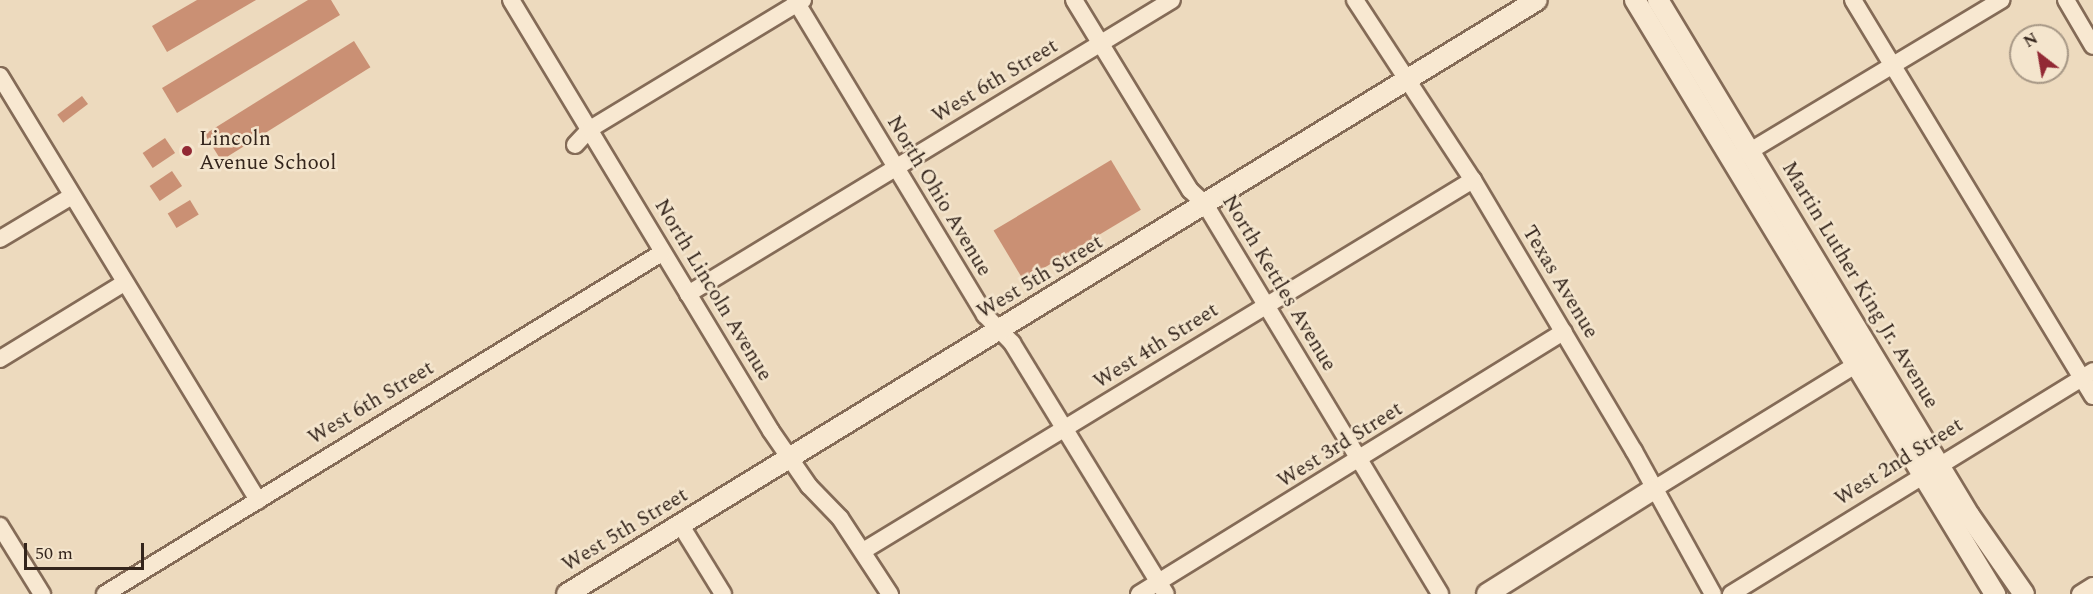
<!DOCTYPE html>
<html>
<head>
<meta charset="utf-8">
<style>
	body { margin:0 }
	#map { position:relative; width:2093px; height:594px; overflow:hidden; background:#eddabe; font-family:Spectral,serif }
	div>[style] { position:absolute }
	.building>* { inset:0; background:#ca9074; transform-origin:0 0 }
	.roads { filter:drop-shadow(2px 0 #846b57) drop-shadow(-2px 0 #846b57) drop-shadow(0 2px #846b57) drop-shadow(0 -2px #846b57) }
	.minor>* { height:16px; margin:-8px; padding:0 8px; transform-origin:8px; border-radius:8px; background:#f8e8d1 }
	.tertiary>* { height:20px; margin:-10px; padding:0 10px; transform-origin:10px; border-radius:10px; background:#f8e8d1 }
	.dots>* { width:16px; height:16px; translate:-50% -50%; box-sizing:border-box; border:3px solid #f4e5cd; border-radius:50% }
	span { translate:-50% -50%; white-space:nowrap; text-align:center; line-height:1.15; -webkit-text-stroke:5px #f4e5cd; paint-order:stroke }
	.street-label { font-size:21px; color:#34251c }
	.poi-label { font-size:21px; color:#34251c }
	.left { translate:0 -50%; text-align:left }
	.north { position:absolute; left:2009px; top:24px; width:60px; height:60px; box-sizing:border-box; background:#f4e5cd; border:2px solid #a79886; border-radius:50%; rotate:329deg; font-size:16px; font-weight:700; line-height:24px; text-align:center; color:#34251c }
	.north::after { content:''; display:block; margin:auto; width:21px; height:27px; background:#922934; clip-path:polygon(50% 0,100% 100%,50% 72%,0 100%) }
	.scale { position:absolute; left:24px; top:543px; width:120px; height:27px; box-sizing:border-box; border:3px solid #34251c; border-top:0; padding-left:8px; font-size:18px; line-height:21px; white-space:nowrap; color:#34251c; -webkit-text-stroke:4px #f4e5cd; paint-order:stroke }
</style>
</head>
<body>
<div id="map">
	<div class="building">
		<i style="clip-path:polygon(197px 0,256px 0,167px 52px,152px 26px)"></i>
		<i style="clip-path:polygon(308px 0,331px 0,340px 15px,177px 113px,162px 88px)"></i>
		<i style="left:354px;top:41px;width:31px;height:176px;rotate:58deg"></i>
		<i style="left:82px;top:96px;width:10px;height:31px;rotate:53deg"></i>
		<i style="left:165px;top:138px;width:18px;height:27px;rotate:56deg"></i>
		<i style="left:1111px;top:160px;width:58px;height:137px;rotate:59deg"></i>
		<i style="left:172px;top:171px;width:18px;height:27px;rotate:56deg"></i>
		<i style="left:190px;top:200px;width:17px;height:26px;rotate:59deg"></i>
	</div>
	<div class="roads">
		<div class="minor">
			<i style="left:511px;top:0;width:503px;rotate:58.9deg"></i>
			<i style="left:771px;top:431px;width:67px;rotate:55.4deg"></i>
			<i style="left:809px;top:486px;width:45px;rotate:45.9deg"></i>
			<i style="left:840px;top:518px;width:91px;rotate:56.7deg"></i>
			<i style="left:795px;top:0;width:368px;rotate:58.9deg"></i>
			<i style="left:985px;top:315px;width:39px;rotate:46deg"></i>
			<i style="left:1012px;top:343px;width:294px;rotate:58.5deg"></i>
			<i style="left:1074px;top:0;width:223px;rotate:58.6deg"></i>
			<i style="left:1190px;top:190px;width:21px;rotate:43deg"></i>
			<i style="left:1205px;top:204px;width:455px;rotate:58.9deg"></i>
			<i style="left:1355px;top:0;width:215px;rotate:56.8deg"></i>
			<i style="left:1473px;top:180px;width:315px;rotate:59.3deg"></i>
			<i style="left:1634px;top:451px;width:163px;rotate:61.1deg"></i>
			<i style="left:1853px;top:0;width:463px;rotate:58.8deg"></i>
			<i style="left:2066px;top:0;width:53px;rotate:59.6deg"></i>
			<i style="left:0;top:76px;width:497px;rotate:58.7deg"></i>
			<i style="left:575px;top:145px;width:22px;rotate:-47deg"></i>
			<i style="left:590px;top:129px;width:249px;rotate:-31.2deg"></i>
			<i style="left:1740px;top:157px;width:305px;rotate:-31deg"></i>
			<i style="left:0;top:239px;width:84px;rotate:-30.8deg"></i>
			<i style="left:688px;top:294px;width:566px;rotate:-31.28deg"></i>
			<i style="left:0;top:359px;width:145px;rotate:-31.5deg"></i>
			<i style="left:1654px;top:489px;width:248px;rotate:-31.6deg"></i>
			<i style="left:680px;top:524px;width:82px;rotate:58.4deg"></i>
			<i style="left:0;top:526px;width:80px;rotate:58.3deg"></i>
			<i style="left:863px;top:551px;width:714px;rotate:-31.31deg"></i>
			<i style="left:105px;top:594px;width:654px;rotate:-31.5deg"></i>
			<i style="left:1139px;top:594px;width:499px;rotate:-31.7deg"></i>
			<i style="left:1731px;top:594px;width:425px;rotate:-31.6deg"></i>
			<i style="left:2080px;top:594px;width:15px;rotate:-32deg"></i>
		</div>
		<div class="tertiary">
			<i style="left:1635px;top:0;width:695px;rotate:58.78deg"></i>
			<i style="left:1658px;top:0;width:602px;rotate:58.87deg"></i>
			<i style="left:1969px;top:515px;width:96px;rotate:55.2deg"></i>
			<i style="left:567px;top:594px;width:1137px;rotate:-31.48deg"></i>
			<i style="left:1487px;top:594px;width:197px;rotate:-32.2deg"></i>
		</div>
	</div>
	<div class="dots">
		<i style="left:187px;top:151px;background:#922934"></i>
	</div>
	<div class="street-label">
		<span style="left:995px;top:81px;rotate:-31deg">West 6th Street</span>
		<span style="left:939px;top:196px;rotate:59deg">North Ohio Avenue</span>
		<span style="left:1040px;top:277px;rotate:-31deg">West 5th Street</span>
		<span style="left:1560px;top:282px;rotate:59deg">Texas Avenue</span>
		<span style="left:1279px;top:283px;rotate:59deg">North Kettles Avenue</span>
		<span style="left:1860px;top:285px;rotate:59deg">Martin Luther King Jr. Avenue</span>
		<span style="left:713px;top:290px;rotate:59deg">North Lincoln Avenue</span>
		<span style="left:1156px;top:346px;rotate:-32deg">West 4th Street</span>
		<span style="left:371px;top:403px;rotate:-31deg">West 6th Street</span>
		<span style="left:1340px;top:445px;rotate:-32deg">West 3rd Street</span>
		<span style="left:1899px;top:462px;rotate:-32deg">West 2nd Street</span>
		<span style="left:625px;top:530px;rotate:-31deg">West 5th Street</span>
	</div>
	<div class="poi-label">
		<span class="left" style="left:199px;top:151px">Lincoln<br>Avenue School</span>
	</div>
	<div class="north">N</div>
	<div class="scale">50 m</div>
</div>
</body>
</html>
